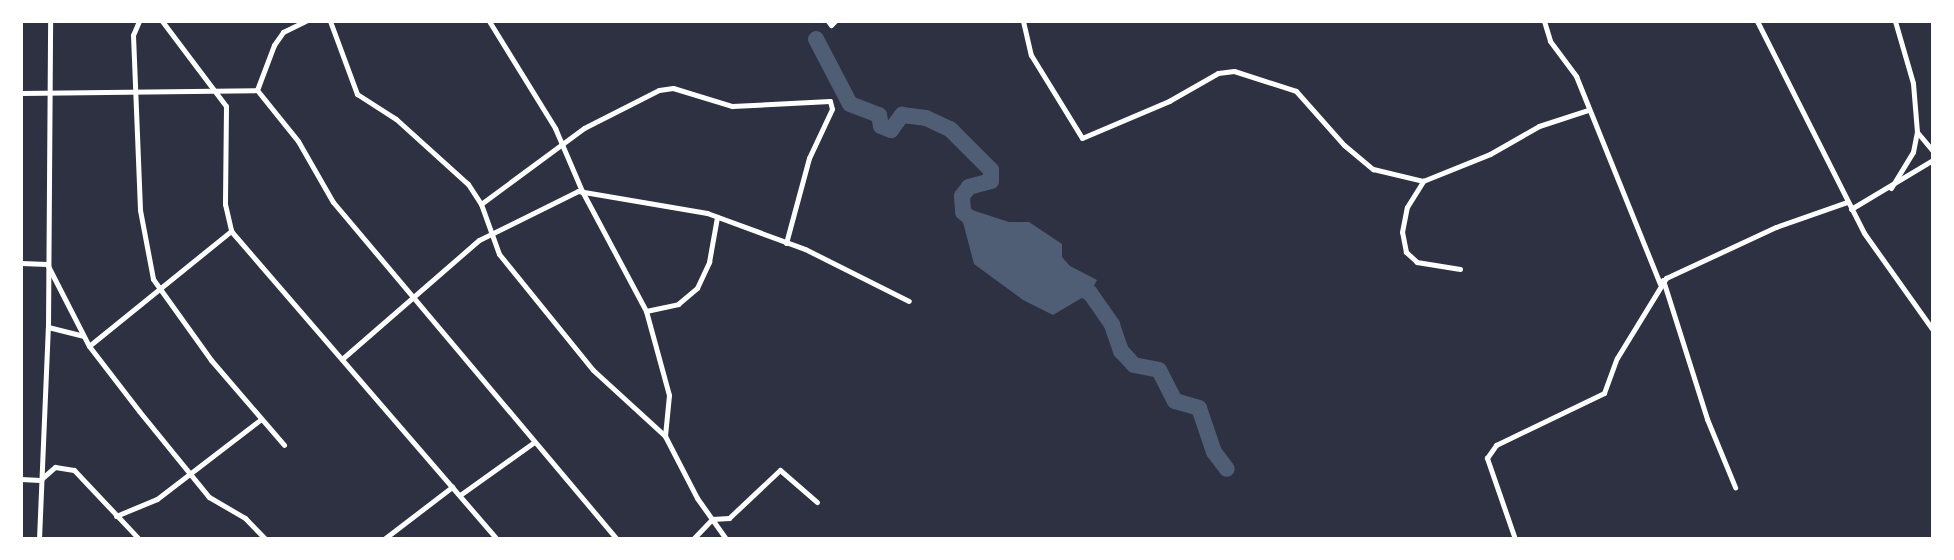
<!DOCTYPE html>
<html>
<head>
<meta charset="utf-8">
<style>
	body { margin:0 }
	#map { position:relative; width:1954px; height:560px; overflow:hidden; background:#2d3142; font-family:"Nunito Sans",sans-serif }
	div>[style] { position:absolute }
	.water>* { inset:0; background:#4f5d75 }
	.river>* { height:16px; margin:-8px; padding:0 8px; transform-origin:8px; border-radius:8px; background:#4f5d75 }
	.minor>* { height:5px; margin:-2.5px; padding:0 2.5px; transform-origin:2.5px; border-radius:2.5px; background:#fff }
	span { translate:-50% -50%; white-space:nowrap; text-align:center; line-height:1.15; -webkit-text-stroke:7px #fff; paint-order:stroke }
	.frame { position:absolute; inset:0; border:23px solid #fff; pointer-events:none }
</style>
</head>
<body>
<div id="map">
	<div class="water">
		<i style="clip-path:polygon(966px 208px,1009px 222px,1029px 222px,1062px 244px,1062px 257px,1070px 266px,1097px 280px,1090px 293px,1053px 315px,1023px 300px,974px 264px,960px 211px)"></i>
	</div>
	<div class="river">
		<i style="left:816px;top:39px;width:73px;rotate:62.4deg"></i>
		<i style="left:850px;top:104px;width:31px;rotate:21deg"></i>
		<i style="left:879px;top:115px;width:11px;rotate:80deg"></i>
		<i style="left:881px;top:126px;width:11px;rotate:22deg"></i>
		<i style="left:891px;top:130px;width:19px;rotate:-54deg"></i>
		<i style="left:902px;top:115px;width:24px;rotate:7deg"></i>
		<i style="left:926px;top:118px;width:26px;rotate:25deg"></i>
		<i style="left:950px;top:129px;width:58px;rotate:45deg"></i>
		<i style="left:991px;top:170px;width:11px;rotate:90deg"></i>
		<i style="left:991px;top:181px;width:23px;rotate:165deg"></i>
		<i style="left:969px;top:187px;width:11px;rotate:128deg"></i>
		<i style="left:962px;top:196px;width:16px;rotate:86deg"></i>
		<i style="left:963px;top:212px;width:18px;rotate:41deg"></i>
		<i style="left:1071px;top:285px;width:21px;rotate:23deg"></i>
		<i style="left:1090px;top:293px;width:39px;rotate:55deg"></i>
		<i style="left:1112px;top:325px;width:28px;rotate:71deg"></i>
		<i style="left:1121px;top:351px;width:19px;rotate:47deg"></i>
		<i style="left:1134px;top:365px;width:25px;rotate:11deg"></i>
		<i style="left:1159px;top:370px;width:35px;rotate:63deg"></i>
		<i style="left:1175px;top:401px;width:25px;rotate:16deg"></i>
		<i style="left:1199px;top:408px;width:46px;rotate:71.2deg"></i>
		<i style="left:1214px;top:452px;width:21px;rotate:53deg"></i>
	</div>
	<div class="minor">
		<i style="left:139px;top:21px;width:15px;rotate:113deg"></i>
		<i style="left:133px;top:35px;width:175px;rotate:87.7deg"></i>
		<i style="left:140px;top:210px;width:70px;rotate:79.3deg"></i>
		<i style="left:153px;top:279px;width:100px;rotate:54.4deg"></i>
		<i style="left:211px;top:360px;width:112px;rotate:49.3deg"></i>
		<i style="left:162px;top:21px;width:106px;rotate:53deg"></i>
		<i style="left:226px;top:106px;width:98px;rotate:90.6deg"></i>
		<i style="left:225px;top:204px;width:28px;rotate:77deg"></i>
		<i style="left:231px;top:231px;width:407px;rotate:49.2deg"></i>
		<i style="left:330px;top:21px;width:78px;rotate:69.7deg"></i>
		<i style="left:357px;top:94px;width:46px;rotate:32.7deg"></i>
		<i style="left:396px;top:119px;width:97px;rotate:42.1deg"></i>
		<i style="left:468px;top:184px;width:24px;rotate:57deg"></i>
		<i style="left:481px;top:204px;width:53px;rotate:70.2deg"></i>
		<i style="left:499px;top:254px;width:149px;rotate:51deg"></i>
		<i style="left:593px;top:370px;width:98px;rotate:42.5deg"></i>
		<i style="left:665px;top:436px;width:70px;rotate:62.7deg"></i>
		<i style="left:697px;top:498px;width:50px;rotate:54.7deg"></i>
		<i style="left:489px;top:21px;width:126px;rotate:58.3deg"></i>
		<i style="left:555px;top:128px;width:69px;rotate:66.8deg"></i>
		<i style="left:582px;top:191px;width:136px;rotate:61.9deg"></i>
		<i style="left:646px;top:311px;width:87px;rotate:74.7deg"></i>
		<i style="left:669px;top:395px;width:41px;rotate:95.6deg"></i>
		<i style="left:828px;top:21px;width:5px;rotate:53deg"></i>
		<i style="left:831px;top:25px;width:6px;rotate:-45deg"></i>
		<i style="left:1023px;top:21px;width:35px;rotate:77deg"></i>
		<i style="left:1031px;top:55px;width:97px;rotate:58.4deg"></i>
		<i style="left:1082px;top:138px;width:95px;rotate:-23deg"></i>
		<i style="left:1169px;top:101px;width:56px;rotate:-29.7deg"></i>
		<i style="left:1218px;top:73px;width:16px;rotate:-7deg"></i>
		<i style="left:1234px;top:71px;width:65px;rotate:17.9deg"></i>
		<i style="left:1296px;top:91px;width:72px;rotate:48.4deg"></i>
		<i style="left:1344px;top:145px;width:38px;rotate:40deg"></i>
		<i style="left:1373px;top:169px;width:51px;rotate:13.5deg"></i>
		<i style="left:1544px;top:21px;width:21px;rotate:73deg"></i>
		<i style="left:1550px;top:41px;width:44px;rotate:53.4deg"></i>
		<i style="left:1576px;top:76px;width:224px;rotate:68deg"></i>
		<i style="left:1757px;top:21px;width:237px;rotate:63.2deg"></i>
		<i style="left:1864px;top:233px;width:119px;rotate:54.6deg"></i>
		<i style="left:257px;top:90px;width:48px;rotate:-69.3deg"></i>
		<i style="left:274px;top:45px;width:16px;rotate:-55deg"></i>
		<i style="left:283px;top:32px;width:25px;rotate:-26deg"></i>
		<i style="left:21px;top:93px;width:236px;rotate:-0.7deg"></i>
		<i style="left:257px;top:90px;width:65px;rotate:51.2deg"></i>
		<i style="left:298px;top:141px;width:70px;rotate:60.2deg"></i>
		<i style="left:333px;top:202px;width:441px;rotate:49.9deg"></i>
		<i style="left:1917px;top:132px;width:25px;rotate:50deg"></i>
		<i style="left:1891px;top:188px;width:42px;rotate:-58.6deg"></i>
		<i style="left:1913px;top:152px;width:20px;rotate:-79deg"></i>
		<i style="left:1917px;top:132px;width:49px;rotate:-94.7deg"></i>
		<i style="left:1913px;top:83px;width:65px;rotate:-106.2deg"></i>
		<i style="left:481px;top:204px;width:128px;rotate:-36.4deg"></i>
		<i style="left:584px;top:128px;width:84px;rotate:-26.9deg"></i>
		<i style="left:659px;top:90px;width:14px;rotate:-8deg"></i>
		<i style="left:673px;top:88px;width:62px;rotate:17deg"></i>
		<i style="left:732px;top:106px;width:98px;rotate:-2.9deg"></i>
		<i style="left:830px;top:101px;width:8px;rotate:76deg"></i>
		<i style="left:832px;top:109px;width:54px;rotate:115.1deg"></i>
		<i style="left:809px;top:158px;width:88px;rotate:105.1deg"></i>
		<i style="left:1851px;top:209px;width:96px;rotate:-30.9deg"></i>
		<i style="left:21px;top:263px;width:26px;rotate:2deg"></i>
		<i style="left:47px;top:264px;width:92px;rotate:62.9deg"></i>
		<i style="left:89px;top:346px;width:82px;rotate:52.4deg"></i>
		<i style="left:139px;top:411px;width:111px;rotate:50.9deg"></i>
		<i style="left:209px;top:497px;width:42px;rotate:30.3deg"></i>
		<i style="left:245px;top:518px;width:29px;rotate:46deg"></i>
		<i style="left:1460px;top:269px;width:44px;rotate:-170.8deg"></i>
		<i style="left:1417px;top:262px;width:15px;rotate:-138deg"></i>
		<i style="left:1406px;top:252px;width:20px;rotate:-101deg"></i>
		<i style="left:1402px;top:232px;width:25px;rotate:-79deg"></i>
		<i style="left:1407px;top:207px;width:31px;rotate:-58deg"></i>
		<i style="left:1423px;top:181px;width:72px;rotate:-21.9deg"></i>
		<i style="left:1490px;top:154px;width:56px;rotate:-29.7deg"></i>
		<i style="left:1539px;top:126px;width:52px;rotate:-18.1deg"></i>
		<i style="left:1663px;top:280px;width:146px;rotate:72.4deg"></i>
		<i style="left:1707px;top:419px;width:74px;rotate:67.6deg"></i>
		<i style="left:646px;top:311px;width:33px;rotate:-12deg"></i>
		<i style="left:678px;top:304px;width:25px;rotate:-40deg"></i>
		<i style="left:697px;top:288px;width:29px;rotate:-65deg"></i>
		<i style="left:709px;top:262px;width:46px;rotate:-79.9deg"></i>
		<i style="left:48px;top:327px;width:36px;rotate:14deg"></i>
		<i style="left:89px;top:346px;width:183px;rotate:-39deg"></i>
		<i style="left:342px;top:359px;width:181px;rotate:-41deg"></i>
		<i style="left:479px;top:240px;width:110px;rotate:-26.3deg"></i>
		<i style="left:578px;top:191px;width:131px;rotate:9.7deg"></i>
		<i style="left:707px;top:213px;width:104px;rotate:20.2deg"></i>
		<i style="left:805px;top:249px;width:116px;rotate:26.6deg"></i>
		<i style="left:21px;top:479px;width:19px;rotate:3deg"></i>
		<i style="left:40px;top:480px;width:20px;rotate:-41deg"></i>
		<i style="left:55px;top:467px;width:19px;rotate:9deg"></i>
		<i style="left:74px;top:470px;width:95px;rotate:46.7deg"></i>
		<i style="left:460px;top:495px;width:90px;rotate:-35.5deg"></i>
		<i style="left:116px;top:516px;width:44px;rotate:-22.5deg"></i>
		<i style="left:157px;top:499px;width:130px;rotate:-37.5deg"></i>
		<i style="left:39px;top:539px;width:212px;rotate:-87.6deg"></i>
		<i style="left:48px;top:327px;width:306px;rotate:-89.6deg"></i>
		<i style="left:384px;top:539px;width:86px;rotate:-37.4deg"></i>
		<i style="left:693px;top:539px;width:28px;rotate:-46deg"></i>
		<i style="left:712px;top:519px;width:17px;rotate:-3deg"></i>
		<i style="left:729px;top:518px;width:70px;rotate:-43.3deg"></i>
		<i style="left:780px;top:470px;width:49px;rotate:40.9deg"></i>
		<i style="left:1515px;top:539px;width:86px;rotate:-109.1deg"></i>
		<i style="left:1487px;top:458px;width:16px;rotate:-55deg"></i>
		<i style="left:1496px;top:445px;width:120px;rotate:-25.7deg"></i>
		<i style="left:1604px;top:393px;width:37px;rotate:-70deg"></i>
		<i style="left:1617px;top:358px;width:94px;rotate:-58.5deg"></i>
		<i style="left:1666px;top:278px;width:121px;rotate:-24.9deg"></i>
		<i style="left:1776px;top:227px;width:75px;rotate:-19.4deg"></i>
	</div>
	<div class="frame"></div>
</div>
</body>
</html>
